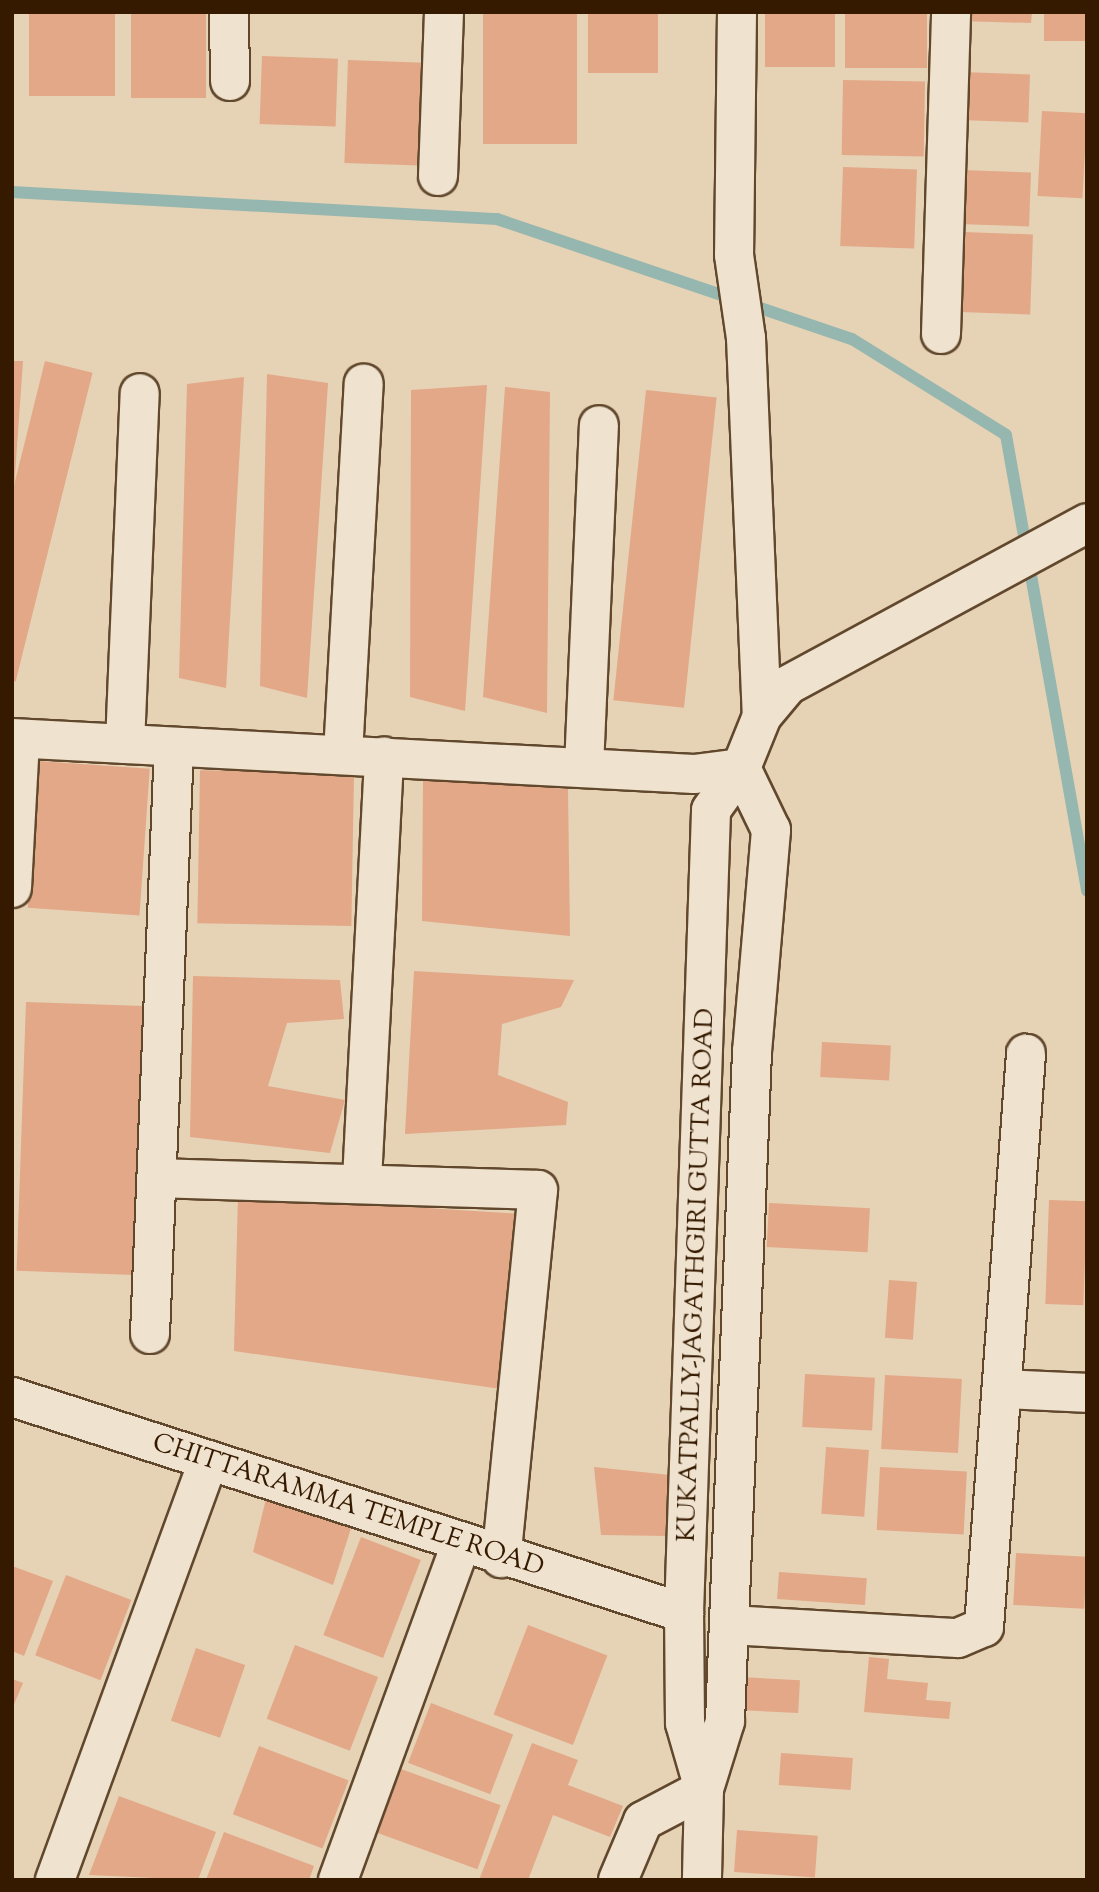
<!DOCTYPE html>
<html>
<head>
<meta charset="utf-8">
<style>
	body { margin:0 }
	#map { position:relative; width:1099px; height:1892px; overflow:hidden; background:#e6d2b5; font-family:"Sorts Mill Goudy",serif }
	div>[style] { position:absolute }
	.stream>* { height:12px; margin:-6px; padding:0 6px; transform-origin:6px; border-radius:6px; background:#96b7af }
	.building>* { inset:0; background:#e2a888; transform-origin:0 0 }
	.roads { filter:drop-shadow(2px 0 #61482d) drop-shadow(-2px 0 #61482d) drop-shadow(0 2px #61482d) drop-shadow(0 -2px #61482d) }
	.minor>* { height:38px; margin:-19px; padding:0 19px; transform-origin:19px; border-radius:19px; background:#efe2cf }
	.tertiary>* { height:38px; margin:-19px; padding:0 19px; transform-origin:19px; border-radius:19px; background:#efe2cf }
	span { translate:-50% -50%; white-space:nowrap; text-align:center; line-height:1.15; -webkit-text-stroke:6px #efe2cf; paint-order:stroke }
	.street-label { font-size:26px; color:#351a00 }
	.frame { position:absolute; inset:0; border:14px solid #351a00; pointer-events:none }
</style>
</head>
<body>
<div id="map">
	<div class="stream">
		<i style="left:12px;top:192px;width:486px;rotate:3.2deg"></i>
		<i style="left:497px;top:219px;width:375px;rotate:18.7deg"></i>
		<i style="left:852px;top:339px;width:181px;rotate:31.9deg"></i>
		<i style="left:1006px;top:435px;width:463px;rotate:79.9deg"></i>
	</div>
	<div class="building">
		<i style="left:29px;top:12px;width:86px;height:84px"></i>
		<i style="left:131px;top:12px;width:75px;height:86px"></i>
		<i style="left:483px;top:12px;width:94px;height:132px"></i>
		<i style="left:588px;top:12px;width:70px;height:61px"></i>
		<i style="left:765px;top:12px;width:70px;height:55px"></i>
		<i style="left:845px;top:12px;width:82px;height:56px"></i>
		<i style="clip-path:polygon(960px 12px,1032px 12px,1031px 23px,960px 21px)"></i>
		<i style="left:1044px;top:12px;width:43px;height:29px"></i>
		<i style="left:262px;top:56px;width:76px;height:68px;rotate:2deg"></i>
		<i style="left:348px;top:60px;width:76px;height:103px;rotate:2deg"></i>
		<i style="left:961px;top:72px;width:69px;height:48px;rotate:2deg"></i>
		<i style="left:843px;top:80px;width:82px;height:75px;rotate:1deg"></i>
		<i style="left:1042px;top:111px;width:45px;height:85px;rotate:3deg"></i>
		<i style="left:843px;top:167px;width:74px;height:79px;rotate:2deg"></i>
		<i style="left:960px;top:170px;width:71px;height:54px;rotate:2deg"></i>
		<i style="left:963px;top:232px;width:70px;height:80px;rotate:2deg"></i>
		<i style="clip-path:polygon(12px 361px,23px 361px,14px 489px,12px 489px)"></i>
		<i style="left:45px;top:361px;width:49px;height:318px;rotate:14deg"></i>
		<i style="clip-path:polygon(267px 374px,328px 383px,307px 698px,260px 686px)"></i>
		<i style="clip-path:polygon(244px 377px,226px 688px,179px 678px,187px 384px)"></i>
		<i style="clip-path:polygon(487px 385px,465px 711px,410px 697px,411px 390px)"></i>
		<i style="clip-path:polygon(505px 387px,550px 392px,547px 713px,483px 697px)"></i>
		<i style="left:646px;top:390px;width:71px;height:312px;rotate:6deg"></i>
		<i style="left:38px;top:761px;width:112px;height:147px;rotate:4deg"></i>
		<i style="left:354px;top:773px;width:153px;height:154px;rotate:91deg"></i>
		<i style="clip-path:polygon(423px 779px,568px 789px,570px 936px,422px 921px)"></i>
		<i style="clip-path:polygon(414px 971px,574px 980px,561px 1007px,502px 1024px,498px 1075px,568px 1102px,566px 1125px,405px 1134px)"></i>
		<i style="clip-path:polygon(193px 976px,340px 980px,344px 1019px,287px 1023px,268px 1086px,345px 1100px,330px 1153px,190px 1137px)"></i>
		<i style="left:26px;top:1002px;width:125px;height:269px;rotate:2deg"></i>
		<i style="left:822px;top:1042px;width:69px;height:35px;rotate:3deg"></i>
		<i style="clip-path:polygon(238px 1196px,523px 1214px,508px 1390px,234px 1351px)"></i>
		<i style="left:1049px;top:1200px;width:38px;height:104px;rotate:2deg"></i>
		<i style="left:769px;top:1203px;width:101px;height:44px;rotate:3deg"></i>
		<i style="left:889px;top:1280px;width:28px;height:58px;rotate:4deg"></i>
		<i style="left:805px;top:1374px;width:70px;height:53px;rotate:3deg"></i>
		<i style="left:885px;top:1375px;width:77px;height:74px;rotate:3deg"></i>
		<i style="left:826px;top:1447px;width:43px;height:67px;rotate:4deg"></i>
		<i style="clip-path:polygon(594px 1467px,670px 1475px,670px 1536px,601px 1535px)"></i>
		<i style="left:880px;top:1467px;width:87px;height:63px;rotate:3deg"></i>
		<i style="clip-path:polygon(266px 1499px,352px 1525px,333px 1585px,253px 1552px)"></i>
		<i style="left:361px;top:1537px;width:64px;height:105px;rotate:21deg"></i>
		<i style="left:1016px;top:1553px;width:71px;height:52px;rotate:3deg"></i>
		<i style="clip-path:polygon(12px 1566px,53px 1581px,24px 1656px,12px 1651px)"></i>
		<i style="left:779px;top:1572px;width:88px;height:27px;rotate:4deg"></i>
		<i style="left:66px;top:1575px;width:70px;height:86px;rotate:21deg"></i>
		<i style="left:528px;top:1625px;width:85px;height:96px;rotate:21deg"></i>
		<i style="left:295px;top:1645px;width:89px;height:79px;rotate:21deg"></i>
		<i style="left:196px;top:1648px;width:52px;height:77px;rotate:19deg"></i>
		<i style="clip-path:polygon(869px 1657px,889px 1659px,887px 1679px,928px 1683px,926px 1700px,951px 1702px,949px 1719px,864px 1712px)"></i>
		<i style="left:740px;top:1677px;width:60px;height:33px;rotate:3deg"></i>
		<i style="clip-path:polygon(12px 1679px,23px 1683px,12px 1709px)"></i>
		<i style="left:431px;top:1703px;width:88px;height:64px;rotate:21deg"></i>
		<i style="clip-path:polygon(532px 1743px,578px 1760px,568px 1785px,623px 1806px,610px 1837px,553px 1815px,528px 1880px,479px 1880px)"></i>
		<i style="left:259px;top:1746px;width:96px;height:73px;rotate:21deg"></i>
		<i style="left:781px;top:1753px;width:72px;height:32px;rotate:4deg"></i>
		<i style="left:401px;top:1769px;width:106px;height:68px;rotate:20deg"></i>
		<i style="clip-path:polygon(119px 1796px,216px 1832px,198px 1880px,89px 1875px)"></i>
		<i style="left:737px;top:1830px;width:81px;height:42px;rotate:4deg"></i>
		<i style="clip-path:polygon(224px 1832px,314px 1866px,309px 1880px,206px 1880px)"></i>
	</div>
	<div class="roads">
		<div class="minor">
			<i style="left:229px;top:12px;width:69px;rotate:89.2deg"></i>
			<i style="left:737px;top:12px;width:243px;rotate:90.7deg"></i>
			<i style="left:734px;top:255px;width:84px;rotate:81.8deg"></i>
			<i style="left:746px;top:338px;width:378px;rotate:87.6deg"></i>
			<i style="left:438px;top:176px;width:164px;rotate:-87.9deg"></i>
			<i style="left:941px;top:334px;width:322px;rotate:-88.2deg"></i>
			<i style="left:12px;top:738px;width:683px;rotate:3.02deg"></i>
			<i style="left:694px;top:774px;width:47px;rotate:-7.3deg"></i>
			<i style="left:125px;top:744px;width:351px;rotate:-87.6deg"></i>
			<i style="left:343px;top:754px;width:371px;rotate:-86.8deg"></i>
			<i style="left:584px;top:767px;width:342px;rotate:-87.5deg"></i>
			<i style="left:12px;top:888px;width:149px;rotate:-86.9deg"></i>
			<i style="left:158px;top:1178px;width:380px;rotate:1.8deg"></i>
			<i style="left:538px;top:1190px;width:370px;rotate:95.7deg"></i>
			<i style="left:362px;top:1180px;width:424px;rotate:-87deg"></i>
			<i style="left:150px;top:1334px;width:587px;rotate:-87.66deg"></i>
			<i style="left:1003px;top:1389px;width:84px;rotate:2.7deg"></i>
			<i style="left:730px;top:1625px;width:228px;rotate:3.3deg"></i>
			<i style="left:958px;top:1638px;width:28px;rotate:-23deg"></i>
			<i style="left:984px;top:1627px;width:575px;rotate:-85.81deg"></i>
			<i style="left:55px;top:1880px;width:447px;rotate:-69.9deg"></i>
			<i style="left:338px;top:1880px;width:356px;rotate:-69.9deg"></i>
			<i style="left:618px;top:1880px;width:64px;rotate:-67deg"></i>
			<i style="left:643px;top:1821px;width:69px;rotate:-27.7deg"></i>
			<i style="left:704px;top:1789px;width:91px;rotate:91.3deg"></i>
		</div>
		<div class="tertiary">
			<i style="left:12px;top:1397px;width:706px;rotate:17.82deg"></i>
			<i style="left:704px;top:1789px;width:69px;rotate:-106.1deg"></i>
			<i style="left:685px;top:1723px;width:110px;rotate:-90.5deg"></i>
			<i style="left:684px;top:1613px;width:803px;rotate:-88.07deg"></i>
			<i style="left:711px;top:810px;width:52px;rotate:-54.5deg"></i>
			<i style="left:741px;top:768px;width:56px;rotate:-68deg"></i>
			<i style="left:762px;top:716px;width:40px;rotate:-50deg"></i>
			<i style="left:788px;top:685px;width:340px;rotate:-28.4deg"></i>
			<i style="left:704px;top:1789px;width:71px;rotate:-72.8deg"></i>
			<i style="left:725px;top:1721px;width:670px;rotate:-87.69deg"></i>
			<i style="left:752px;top:1052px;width:223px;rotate:-85.1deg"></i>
			<i style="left:771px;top:830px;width:69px;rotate:-115.8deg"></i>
		</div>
	</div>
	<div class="street-label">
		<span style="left:697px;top:1275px;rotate:-88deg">KUKATPALLY-JAGATHGIRI GUTTA ROAD</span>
		<span style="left:348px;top:1506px;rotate:18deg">CHITTARAMMA TEMPLE ROAD</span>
	</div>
	<div class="frame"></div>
</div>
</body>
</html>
